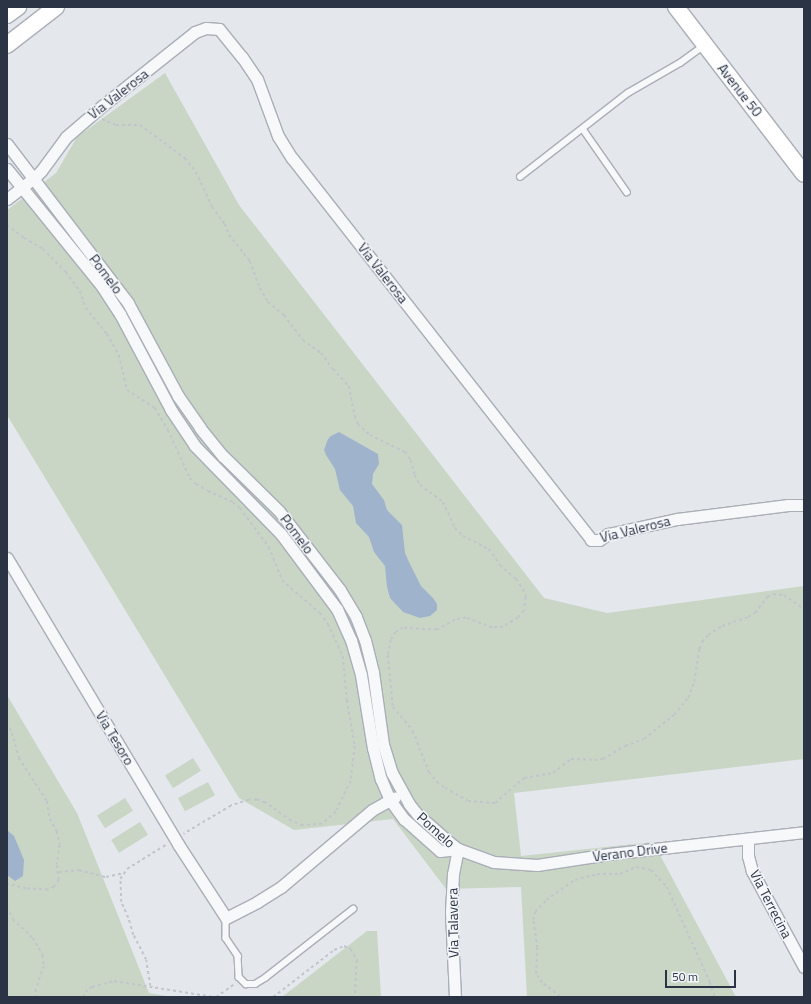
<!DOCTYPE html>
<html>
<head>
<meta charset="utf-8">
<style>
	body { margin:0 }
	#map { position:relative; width:811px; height:1004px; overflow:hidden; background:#e4e7ec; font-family:"Titillium Web",sans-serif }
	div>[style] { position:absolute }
	.green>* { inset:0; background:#c9d6c5; transform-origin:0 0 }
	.water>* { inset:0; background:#9fb4cc }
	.path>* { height:1.5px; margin-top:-0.75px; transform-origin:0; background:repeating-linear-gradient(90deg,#c2c5cb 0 3px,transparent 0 6px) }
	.roads { filter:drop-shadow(1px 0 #a9aeb7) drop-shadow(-1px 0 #a9aeb7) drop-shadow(0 1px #a9aeb7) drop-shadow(0 -1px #a9aeb7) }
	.service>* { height:5.5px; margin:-2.75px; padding:0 2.75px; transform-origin:2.75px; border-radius:2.75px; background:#f7f8fa }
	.minor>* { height:11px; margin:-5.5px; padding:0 5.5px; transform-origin:5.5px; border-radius:5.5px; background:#f7f8fa }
	.secondary>* { height:16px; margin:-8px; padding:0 8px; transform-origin:8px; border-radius:8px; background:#fff }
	span { translate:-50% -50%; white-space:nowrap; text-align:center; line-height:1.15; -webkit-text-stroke:3px #f4f6f9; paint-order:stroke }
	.street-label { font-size:14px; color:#2b3445 }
	.frame { position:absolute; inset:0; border:8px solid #2b3445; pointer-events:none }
	.scale { position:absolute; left:665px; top:970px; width:71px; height:18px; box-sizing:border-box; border:2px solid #2b3445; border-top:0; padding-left:5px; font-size:12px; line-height:14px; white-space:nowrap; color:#2b3445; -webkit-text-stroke:3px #f4f6f9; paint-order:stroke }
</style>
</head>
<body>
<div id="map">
	<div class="green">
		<i style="clip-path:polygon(165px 73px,239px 205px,544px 598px,607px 613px,804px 586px,804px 759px,514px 793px,521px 856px,653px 842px,736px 997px,527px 997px,521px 887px,446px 889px,393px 819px,294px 830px,239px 798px,7px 415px,7px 210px,56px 173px,77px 137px)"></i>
		<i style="clip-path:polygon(7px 695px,77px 813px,149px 993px,172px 997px,7px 997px)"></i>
		<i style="left:193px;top:758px;width:15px;height:33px;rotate:58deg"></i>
		<i style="left:208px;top:782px;width:15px;height:34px;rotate:62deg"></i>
		<i style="left:125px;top:798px;width:15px;height:33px;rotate:58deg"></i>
		<i style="left:140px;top:822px;width:15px;height:34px;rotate:58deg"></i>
		<i style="clip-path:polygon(367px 931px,377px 931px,381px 997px,282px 997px)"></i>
	</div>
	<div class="water">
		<i style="clip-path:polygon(339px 432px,378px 454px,379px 464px,373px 474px,372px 484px,384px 500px,387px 510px,402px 525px,405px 553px,409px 562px,421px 586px,433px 598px,437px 604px,437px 610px,430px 616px,420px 618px,403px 612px,390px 598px,387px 587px,385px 566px,374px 552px,369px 537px,356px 523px,353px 506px,340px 490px,335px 469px,326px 455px,324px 450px,328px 439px,331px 436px)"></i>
		<i style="clip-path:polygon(7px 830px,14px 836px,24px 860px,23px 876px,15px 881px,7px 875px)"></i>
	</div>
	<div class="path">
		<i style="left:102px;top:119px;width:15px;rotate:23deg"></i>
		<i style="left:116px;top:125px;width:24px"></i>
		<i style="left:140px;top:125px;width:56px;rotate:36.3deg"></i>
		<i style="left:185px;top:158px;width:18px;rotate:52deg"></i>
		<i style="left:196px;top:172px;width:38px;rotate:65deg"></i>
		<i style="left:212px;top:207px;width:21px;rotate:53deg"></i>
		<i style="left:225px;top:224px;width:12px;rotate:70deg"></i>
		<i style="left:229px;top:235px;width:33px;rotate:51deg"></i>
		<i style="left:250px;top:261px;width:29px;rotate:70deg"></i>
		<i style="left:260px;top:288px;width:16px;rotate:60deg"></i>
		<i style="left:268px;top:302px;width:21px;rotate:39deg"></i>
		<i style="left:284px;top:315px;width:31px;rotate:53deg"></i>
		<i style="left:303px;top:340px;width:22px;rotate:36deg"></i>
		<i style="left:321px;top:353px;width:20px;rotate:53deg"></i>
		<i style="left:333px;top:369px;width:23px;rotate:47deg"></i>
		<i style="left:349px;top:386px;width:31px;rotate:79deg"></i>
		<i style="left:355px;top:416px;width:9px;rotate:69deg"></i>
		<i style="left:358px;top:424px;width:16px;rotate:43deg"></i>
		<i style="left:370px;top:435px;width:39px;rotate:26deg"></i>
		<i style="left:405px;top:452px;width:10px;rotate:53deg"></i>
		<i style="left:411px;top:460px;width:16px;rotate:75deg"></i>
		<i style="left:415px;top:475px;width:11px;rotate:63deg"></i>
		<i style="left:420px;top:485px;width:29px;rotate:36deg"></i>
		<i style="left:443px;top:502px;width:29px;rotate:65deg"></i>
		<i style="left:455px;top:528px;width:11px;rotate:45deg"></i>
		<i style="left:463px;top:536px;width:29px;rotate:27deg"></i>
		<i style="left:489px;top:549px;width:19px;rotate:55deg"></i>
		<i style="left:500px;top:565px;width:21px;rotate:41deg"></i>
		<i style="left:516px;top:579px;width:12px;rotate:55deg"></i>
		<i style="left:523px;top:589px;width:9px;rotate:69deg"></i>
		<i style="left:526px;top:597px;width:14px;rotate:98deg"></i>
		<i style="left:524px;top:611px;width:9px;rotate:131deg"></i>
		<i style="left:518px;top:618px;width:17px;rotate:149deg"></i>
		<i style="left:503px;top:627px;width:11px;rotate:175deg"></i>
		<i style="left:492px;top:628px;width:28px;rotate:-159deg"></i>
		<i style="left:466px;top:618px;width:11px;rotate:170deg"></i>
		<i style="left:455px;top:620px;width:21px;rotate:151deg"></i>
		<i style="left:437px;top:630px;width:34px;rotate:-177deg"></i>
		<i style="left:403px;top:628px;width:8px;rotate:150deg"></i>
		<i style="left:396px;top:632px;width:9px;rotate:122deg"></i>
		<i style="left:391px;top:640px;width:15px;rotate:101deg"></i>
		<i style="left:388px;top:655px;width:52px;rotate:84.5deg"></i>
		<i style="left:393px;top:707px;width:31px;rotate:50deg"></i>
		<i style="left:413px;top:731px;width:44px;rotate:68.7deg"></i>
		<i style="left:429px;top:772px;width:13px;rotate:51deg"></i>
		<i style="left:437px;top:782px;width:10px;rotate:37deg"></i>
		<i style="left:445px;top:788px;width:26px;rotate:29deg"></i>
		<i style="left:468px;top:801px;width:27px;rotate:4deg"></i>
		<i style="left:495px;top:803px;width:38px;rotate:-41deg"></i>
		<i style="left:524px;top:778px;width:29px;rotate:-10deg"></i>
		<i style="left:553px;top:773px;width:23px;rotate:-38deg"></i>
		<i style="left:571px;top:759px;width:23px;rotate:2deg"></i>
		<i style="left:594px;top:760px;width:9px;rotate:-6deg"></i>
		<i style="left:603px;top:759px;width:26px;rotate:-31deg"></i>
		<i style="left:625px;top:746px;width:20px;rotate:-20deg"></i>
		<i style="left:644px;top:739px;width:38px;rotate:-39deg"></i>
		<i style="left:674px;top:715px;width:22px;rotate:-51deg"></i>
		<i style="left:688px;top:698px;width:17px;rotate:-69deg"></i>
		<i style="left:694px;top:682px;width:33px;rotate:-81deg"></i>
		<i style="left:699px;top:649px;width:8px;rotate:-67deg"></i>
		<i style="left:702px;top:642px;width:9px;rotate:-49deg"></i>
		<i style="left:708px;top:635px;width:17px;rotate:-33deg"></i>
		<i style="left:722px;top:626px;width:28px;rotate:-19deg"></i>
		<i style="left:748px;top:617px;width:8px;rotate:-30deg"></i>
		<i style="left:755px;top:613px;width:20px;rotate:-53deg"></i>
		<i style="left:767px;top:597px;width:7px;rotate:-27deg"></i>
		<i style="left:773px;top:594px;width:11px;rotate:5deg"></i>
		<i style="left:784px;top:595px;width:24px;rotate:35deg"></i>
		<i style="left:7px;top:225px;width:21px;rotate:37deg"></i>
		<i style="left:24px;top:238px;width:22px;rotate:30deg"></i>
		<i style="left:43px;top:249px;width:33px;rotate:45deg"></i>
		<i style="left:66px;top:272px;width:24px;rotate:54deg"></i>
		<i style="left:80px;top:291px;width:18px;rotate:71deg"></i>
		<i style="left:86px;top:308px;width:33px;rotate:51deg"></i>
		<i style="left:107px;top:334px;width:24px;rotate:60deg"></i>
		<i style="left:119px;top:355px;width:36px;rotate:77deg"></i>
		<i style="left:127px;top:390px;width:33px;rotate:33deg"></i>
		<i style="left:155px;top:408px;width:26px;rotate:59deg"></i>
		<i style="left:168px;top:430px;width:53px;rotate:65.4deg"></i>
		<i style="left:190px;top:478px;width:8px;rotate:45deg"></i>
		<i style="left:196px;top:484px;width:14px;rotate:30deg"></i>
		<i style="left:208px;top:491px;width:27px;rotate:24deg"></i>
		<i style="left:233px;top:502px;width:9px;rotate:41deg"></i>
		<i style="left:240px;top:508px;width:49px;rotate:53.4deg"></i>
		<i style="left:269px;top:547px;width:35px;rotate:68deg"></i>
		<i style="left:282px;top:580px;width:50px;rotate:41deg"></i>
		<i style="left:320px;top:613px;width:14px;rotate:54deg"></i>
		<i style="left:328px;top:624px;width:35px;rotate:65deg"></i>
		<i style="left:343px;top:656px;width:44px;rotate:84.8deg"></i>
		<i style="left:347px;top:700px;width:47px;rotate:80.1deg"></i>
		<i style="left:355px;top:746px;width:35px;rotate:97deg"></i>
		<i style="left:351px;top:781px;width:34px;rotate:116deg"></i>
		<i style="left:336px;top:812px;width:18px;rotate:139deg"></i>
		<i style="left:322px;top:824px;width:19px;rotate:174deg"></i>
		<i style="left:303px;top:826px;width:13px;rotate:-157deg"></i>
		<i style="left:291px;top:821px;width:32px;rotate:-145deg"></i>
		<i style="left:265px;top:803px;width:9px;rotate:-159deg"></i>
		<i style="left:257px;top:800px;width:8px;rotate:180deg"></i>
		<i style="left:249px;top:800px;width:19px;rotate:162deg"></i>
		<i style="left:231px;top:806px;width:55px;rotate:149.2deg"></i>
		<i style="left:7px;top:723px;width:11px;rotate:63deg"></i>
		<i style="left:12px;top:733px;width:26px;rotate:74deg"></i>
		<i style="left:19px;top:758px;width:51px;rotate:56.9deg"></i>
		<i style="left:47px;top:801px;width:18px;rotate:81deg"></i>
		<i style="left:50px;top:819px;width:14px;rotate:60deg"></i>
		<i style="left:57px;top:831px;width:14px;rotate:78deg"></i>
		<i style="left:60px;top:845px;width:20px;rotate:99deg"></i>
		<i style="left:57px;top:865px;width:15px;rotate:82deg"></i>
		<i style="left:59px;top:880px;width:9px;rotate:126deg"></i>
		<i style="left:54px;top:887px;width:7px;rotate:153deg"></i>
		<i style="left:48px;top:890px;width:22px;rotate:-177deg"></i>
		<i style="left:26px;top:889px;width:20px;rotate:-165deg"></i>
		<i style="left:59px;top:872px;width:20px;rotate:-6deg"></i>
		<i style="left:79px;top:870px;width:28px;rotate:15deg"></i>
		<i style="left:106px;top:877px;width:17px;rotate:-13deg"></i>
		<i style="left:7px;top:907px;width:13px;rotate:63deg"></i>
		<i style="left:13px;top:919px;width:28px;rotate:44deg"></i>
		<i style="left:33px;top:938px;width:20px;rotate:60deg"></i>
		<i style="left:43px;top:955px;width:11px;rotate:85deg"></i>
		<i style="left:44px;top:966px;width:24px;rotate:109deg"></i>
		<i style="left:36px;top:989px;width:8px;rotate:90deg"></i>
		<i style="left:150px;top:986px;width:26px;rotate:-99deg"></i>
		<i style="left:146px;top:960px;width:28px;rotate:-117deg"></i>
		<i style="left:133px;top:935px;width:18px;rotate:-106deg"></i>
		<i style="left:128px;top:918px;width:17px;rotate:-114deg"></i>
		<i style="left:121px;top:902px;width:23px;rotate:-92deg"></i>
		<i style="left:120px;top:879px;width:12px;rotate:-55deg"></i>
		<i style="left:127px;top:869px;width:47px;rotate:-32deg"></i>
		<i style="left:83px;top:997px;width:5px;rotate:-68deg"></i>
		<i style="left:85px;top:992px;width:9px;rotate:-36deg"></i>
		<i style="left:92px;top:987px;width:23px;rotate:-15deg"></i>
		<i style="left:114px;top:981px;width:101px;rotate:9.1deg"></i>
		<i style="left:216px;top:997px;width:24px;rotate:-35deg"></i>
		<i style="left:273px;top:997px;width:77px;rotate:-37.6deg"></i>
		<i style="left:334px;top:950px;width:11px;rotate:-22deg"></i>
		<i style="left:344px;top:946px;width:8px;rotate:23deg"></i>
		<i style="left:351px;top:949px;width:13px;rotate:61deg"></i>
		<i style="left:357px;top:960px;width:37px;rotate:93deg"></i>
		<i style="left:560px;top:997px;width:23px;rotate:-142deg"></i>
		<i style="left:542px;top:983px;width:11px;rotate:-124deg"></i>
		<i style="left:536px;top:974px;width:26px;rotate:-88deg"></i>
		<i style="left:537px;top:948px;width:28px;rotate:-98deg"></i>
		<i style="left:533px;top:920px;width:8px;rotate:-76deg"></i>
		<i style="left:535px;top:912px;width:16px;rotate:-47deg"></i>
		<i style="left:546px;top:900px;width:35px;rotate:-35deg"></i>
		<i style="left:575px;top:880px;width:23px;rotate:-15deg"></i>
		<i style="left:597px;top:874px;width:23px"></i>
		<i style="left:620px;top:874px;width:17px;rotate:-24deg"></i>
		<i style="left:636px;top:867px;width:15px;rotate:11deg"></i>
		<i style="left:651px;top:870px;width:23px;rotate:47deg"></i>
		<i style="left:667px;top:887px;width:104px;rotate:65.6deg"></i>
		<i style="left:710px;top:982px;width:16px;rotate:72deg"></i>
	</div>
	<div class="roads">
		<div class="service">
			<i style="left:583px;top:129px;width:77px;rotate:55.1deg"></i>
			<i style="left:520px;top:177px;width:137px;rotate:-37.9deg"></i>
			<i style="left:628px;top:93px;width:60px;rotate:-30deg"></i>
			<i style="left:680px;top:63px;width:31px;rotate:-36deg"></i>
			<i style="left:226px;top:918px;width:20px;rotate:90deg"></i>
			<i style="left:226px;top:938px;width:22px;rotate:56deg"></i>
			<i style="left:238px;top:956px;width:21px;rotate:87deg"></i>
			<i style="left:239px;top:977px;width:10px;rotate:45deg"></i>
			<i style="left:246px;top:984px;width:9px"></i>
			<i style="left:255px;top:984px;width:12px;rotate:-31deg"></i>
			<i style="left:265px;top:978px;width:112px;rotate:-38.1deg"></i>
		</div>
		<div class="minor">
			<i style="left:7px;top:144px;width:200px;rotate:52.7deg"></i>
			<i style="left:128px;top:303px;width:106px;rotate:61.7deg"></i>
			<i style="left:178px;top:396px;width:39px;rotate:55deg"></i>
			<i style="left:200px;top:428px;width:36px;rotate:51deg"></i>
			<i style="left:223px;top:456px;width:78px;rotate:44.5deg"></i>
			<i style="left:279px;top:511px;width:100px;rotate:52.3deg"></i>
			<i style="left:340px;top:590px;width:31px;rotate:59deg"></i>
			<i style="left:356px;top:617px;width:25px;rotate:69deg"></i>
			<i style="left:365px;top:640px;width:33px;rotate:76deg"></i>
			<i style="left:373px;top:672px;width:73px;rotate:82.1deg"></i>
			<i style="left:383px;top:744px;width:30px;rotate:73deg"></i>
			<i style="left:392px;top:773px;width:35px;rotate:61deg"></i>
			<i style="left:409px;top:804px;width:14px;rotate:51deg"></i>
			<i style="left:418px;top:815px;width:41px;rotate:41.1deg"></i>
			<i style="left:449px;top:842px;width:11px;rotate:38deg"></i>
			<i style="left:458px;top:849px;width:38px;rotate:20deg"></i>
			<i style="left:494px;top:862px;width:43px;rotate:4deg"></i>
			<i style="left:537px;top:865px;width:73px;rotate:-8.7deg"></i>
			<i style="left:609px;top:854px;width:196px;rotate:-6.4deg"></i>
			<i style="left:7px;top:169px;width:149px;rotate:51deg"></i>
			<i style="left:101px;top:285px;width:35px;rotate:57deg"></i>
			<i style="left:120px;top:314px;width:109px;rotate:62deg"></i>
			<i style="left:171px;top:410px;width:43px;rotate:56.3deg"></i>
			<i style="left:195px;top:446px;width:123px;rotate:45.7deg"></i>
			<i style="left:281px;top:534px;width:94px;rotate:53.3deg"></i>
			<i style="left:337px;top:609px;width:34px;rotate:66deg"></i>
			<i style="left:351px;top:640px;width:36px;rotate:74deg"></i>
			<i style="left:361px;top:675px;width:74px;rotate:80.7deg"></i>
			<i style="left:373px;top:748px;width:32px;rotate:76deg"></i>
			<i style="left:381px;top:779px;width:23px;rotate:67deg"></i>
			<i style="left:390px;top:800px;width:24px;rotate:54deg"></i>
			<i style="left:404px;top:819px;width:48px;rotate:41.6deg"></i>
			<i style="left:440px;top:851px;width:18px;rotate:-6deg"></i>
			<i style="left:7px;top:199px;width:33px;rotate:-38deg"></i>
			<i style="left:33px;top:179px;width:11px;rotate:-45deg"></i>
			<i style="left:41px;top:171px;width:42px;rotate:-53.7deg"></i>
			<i style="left:66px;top:137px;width:48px;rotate:-40.7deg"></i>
			<i style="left:102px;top:106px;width:119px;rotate:-38.5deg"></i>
			<i style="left:195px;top:32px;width:12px;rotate:-20deg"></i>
			<i style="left:206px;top:28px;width:13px;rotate:4deg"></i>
			<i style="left:219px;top:29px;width:36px;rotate:51deg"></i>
			<i style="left:242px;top:57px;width:27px;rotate:56deg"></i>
			<i style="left:257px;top:79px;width:61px;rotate:69.8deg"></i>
			<i style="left:278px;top:136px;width:26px;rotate:58deg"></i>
			<i style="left:292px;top:158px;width:485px;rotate:51.9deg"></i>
			<i style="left:591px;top:540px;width:8px"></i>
			<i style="left:599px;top:540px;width:11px;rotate:-34deg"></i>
			<i style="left:608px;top:534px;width:71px;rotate:-12.3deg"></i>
			<i style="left:677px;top:519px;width:112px;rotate:-7.2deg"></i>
			<i style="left:788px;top:505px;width:16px"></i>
			<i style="left:7px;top:558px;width:333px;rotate:59.1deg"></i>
			<i style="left:178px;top:844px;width:88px;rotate:57deg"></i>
			<i style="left:226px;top:918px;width:35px;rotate:-27deg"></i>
			<i style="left:257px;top:902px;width:28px;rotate:-32deg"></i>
			<i style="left:281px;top:887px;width:119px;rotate:-40.2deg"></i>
			<i style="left:372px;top:810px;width:26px;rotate:-29deg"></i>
			<i style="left:748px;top:839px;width:17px;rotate:90deg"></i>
			<i style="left:748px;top:856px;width:16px;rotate:75deg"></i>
			<i style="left:752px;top:871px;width:109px;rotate:61.6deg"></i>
			<i style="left:455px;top:997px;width:85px;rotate:-92.7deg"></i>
			<i style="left:451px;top:912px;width:38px;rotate:-87deg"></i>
			<i style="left:453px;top:874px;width:25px;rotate:-79deg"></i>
		</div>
		<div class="secondary">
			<i style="left:676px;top:7px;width:210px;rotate:52.5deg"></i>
			<i style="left:7px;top:15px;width:14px;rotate:-36deg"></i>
			<i style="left:7px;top:45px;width:62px;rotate:-37.8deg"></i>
		</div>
	</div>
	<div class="street-label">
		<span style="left:740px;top:90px;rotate:52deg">Avenue 50</span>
		<span style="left:118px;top:94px;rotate:-38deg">Via Valerosa</span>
		<span style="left:383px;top:273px;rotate:52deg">Via Valerosa</span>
		<span style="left:106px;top:274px;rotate:53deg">Pomelo</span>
		<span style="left:635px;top:529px;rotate:-14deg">Via Valerosa</span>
		<span style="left:297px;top:534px;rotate:53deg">Pomelo</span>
		<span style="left:115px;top:738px;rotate:59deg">Via Tesoro</span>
		<span style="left:436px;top:830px;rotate:42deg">Pomelo</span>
		<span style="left:630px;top:852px;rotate:-7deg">Verano Drive</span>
		<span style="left:771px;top:904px;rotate:63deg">Via Terrecina</span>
		<span style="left:453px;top:923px;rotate:-91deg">Via Talavera</span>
	</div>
	<div class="frame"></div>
	<div class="scale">50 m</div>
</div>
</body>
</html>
